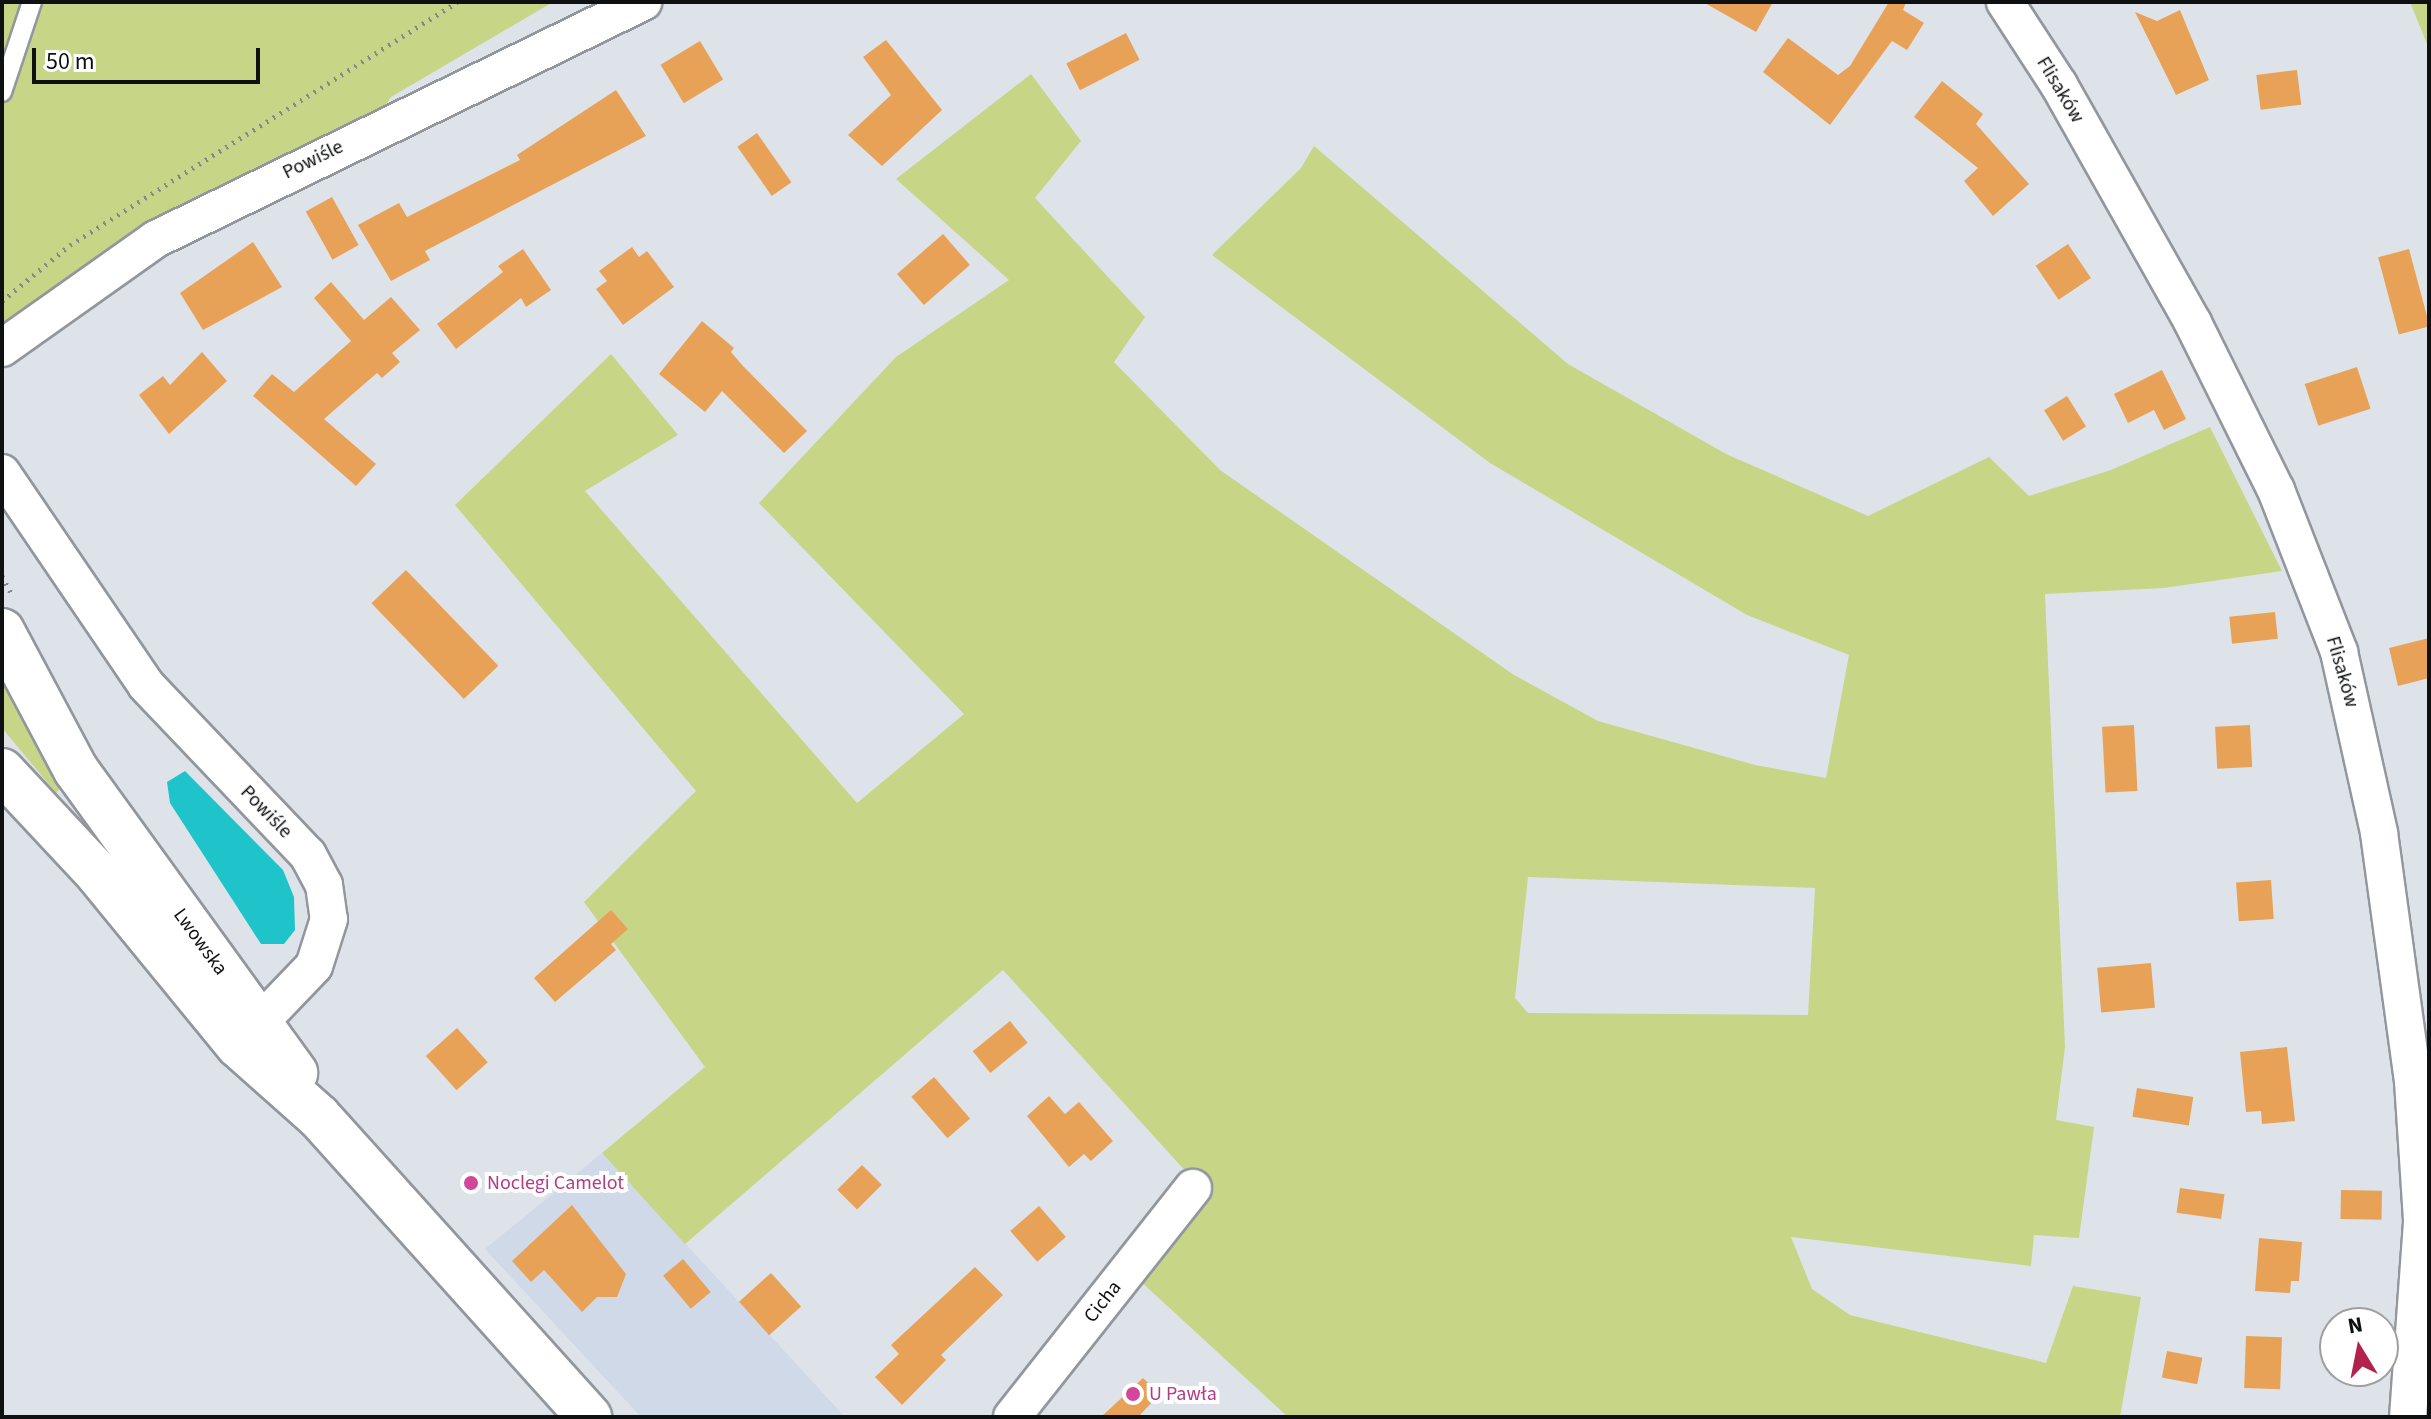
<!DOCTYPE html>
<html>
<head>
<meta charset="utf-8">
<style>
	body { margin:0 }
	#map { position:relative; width:2431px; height:1419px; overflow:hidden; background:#dee3ea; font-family:"Source Sans 3",sans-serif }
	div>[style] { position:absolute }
	.built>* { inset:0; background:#d0d9e7 }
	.green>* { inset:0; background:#c7d587 }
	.water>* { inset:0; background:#1ec4ca }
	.building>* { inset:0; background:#e8a258; transform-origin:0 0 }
	.path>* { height:5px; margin-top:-2.5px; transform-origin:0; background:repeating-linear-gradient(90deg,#85888d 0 2px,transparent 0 8px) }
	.roads { filter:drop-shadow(2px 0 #92969d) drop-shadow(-2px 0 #92969d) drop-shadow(0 2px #92969d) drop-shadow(0 -2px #92969d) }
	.service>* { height:18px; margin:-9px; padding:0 9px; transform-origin:9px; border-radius:9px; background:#fff }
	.minor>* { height:36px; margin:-18px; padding:0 18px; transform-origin:18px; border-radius:18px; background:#fff }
	.primary>* { height:44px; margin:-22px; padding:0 22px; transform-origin:22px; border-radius:22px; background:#fff }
	.dots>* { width:22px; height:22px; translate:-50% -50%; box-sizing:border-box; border:4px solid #fff; border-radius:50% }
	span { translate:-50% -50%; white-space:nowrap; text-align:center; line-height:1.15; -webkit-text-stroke:8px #fff; paint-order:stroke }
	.street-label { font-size:20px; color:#0f1012 }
	.hotel-label { font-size:20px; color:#b23c85 }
	.left { translate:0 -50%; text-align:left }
	.frame { position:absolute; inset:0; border:4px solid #0f1012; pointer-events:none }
	.north { position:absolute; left:2319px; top:1307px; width:80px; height:80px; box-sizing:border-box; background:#fff; border:2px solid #9f9fa0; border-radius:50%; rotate:350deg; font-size:22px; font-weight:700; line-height:32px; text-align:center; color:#0f1012 }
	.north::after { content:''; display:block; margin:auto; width:28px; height:36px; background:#b3214d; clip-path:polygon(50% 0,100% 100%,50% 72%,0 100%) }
	.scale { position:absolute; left:32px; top:48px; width:228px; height:36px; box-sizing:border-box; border:4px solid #0f1012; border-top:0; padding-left:10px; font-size:24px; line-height:28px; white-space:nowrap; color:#0f1012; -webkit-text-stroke:6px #fff; paint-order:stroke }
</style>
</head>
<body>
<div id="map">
	<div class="built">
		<i style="clip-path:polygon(602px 1153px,845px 1417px,641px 1417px,485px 1249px)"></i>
	</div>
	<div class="green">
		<i style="clip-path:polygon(2px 2px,553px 2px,391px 97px,385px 106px,192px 201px,2px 327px)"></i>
		<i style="clip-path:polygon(2410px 2px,2429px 2px,2429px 49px)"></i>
		<i style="clip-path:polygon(evenodd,1031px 74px,1081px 141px,1035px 198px,1145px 317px,1114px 362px,1220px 470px,1514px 675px,1598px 721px,1755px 765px,1826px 778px,1849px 655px,1747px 615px,1490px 463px,1212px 255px,1301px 168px,1314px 146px,1568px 364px,1726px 454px,1868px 516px,1989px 457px,2029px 496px,2111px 470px,2210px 427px,2282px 571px,2164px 588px,2045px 594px,2065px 1047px,2056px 1120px,2094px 1127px,2079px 1238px,2034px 1235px,2031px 1266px,1791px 1237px,1812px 1289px,1850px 1315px,2046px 1363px,2073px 1286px,2141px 1297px,2120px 1417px,1288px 1417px,1138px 1279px,1189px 1175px,1003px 970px,685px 1244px,602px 1153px,705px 1067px,584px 902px,696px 791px,455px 505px,611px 354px,678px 435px,585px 491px,857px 803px,964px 714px,759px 503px,896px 357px,1009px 280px,896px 179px,1031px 74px,1528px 877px,1815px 888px,1808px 1015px,1528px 1013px,1515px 998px,1528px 877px)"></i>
		<i style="clip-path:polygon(2px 667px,62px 786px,56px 793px,2px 728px)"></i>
	</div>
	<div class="water">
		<i style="clip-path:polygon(185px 771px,283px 870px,294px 897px,295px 930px,284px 944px,261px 944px,170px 803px,167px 782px)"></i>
	</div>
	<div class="building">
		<i style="clip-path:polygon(1703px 2px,1773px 2px,1756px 32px)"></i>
		<i style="clip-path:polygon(1889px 2px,1906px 2px,1903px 10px,1924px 23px,1907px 50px,1892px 41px,1830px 125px,1763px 72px,1788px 38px,1838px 75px,1850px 66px)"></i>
		<i style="clip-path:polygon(2180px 10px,2209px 80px,2176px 95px,2135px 12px,2157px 21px)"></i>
		<i style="left:1126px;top:33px;width:30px;height:67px;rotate:63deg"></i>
		<i style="clip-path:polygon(886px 40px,942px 110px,882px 166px,848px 135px,891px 95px,863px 57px)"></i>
		<i style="left:700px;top:41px;width:45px;height:46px;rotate:59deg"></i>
		<i style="left:2297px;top:70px;width:35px;height:41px;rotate:83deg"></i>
		<i style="clip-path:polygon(1942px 81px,1983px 114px,1976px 124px,2029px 184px,1993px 216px,1964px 181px,1978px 168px,1914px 117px)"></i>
		<i style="clip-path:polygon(616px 90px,646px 136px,425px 251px,430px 260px,391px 281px,358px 225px,399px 203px,407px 217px,520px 160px,517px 155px)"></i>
		<i style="left:757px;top:133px;width:60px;height:24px;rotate:55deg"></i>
		<i style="left:332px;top:197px;width:55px;height:30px;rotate:61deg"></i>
		<i style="left:943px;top:234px;width:41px;height:61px;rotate:49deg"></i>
		<i style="clip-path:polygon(253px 242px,282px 287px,203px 330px,180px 293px)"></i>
		<i style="left:2068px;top:244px;width:41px;height:39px;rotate:56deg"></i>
		<i style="clip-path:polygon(632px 247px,639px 257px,647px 251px,674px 287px,623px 325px,596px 289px,607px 281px,599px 271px)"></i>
		<i style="clip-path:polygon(523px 249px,551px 290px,526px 307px,521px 298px,456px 349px,437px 324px,503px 272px,498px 266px)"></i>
		<i style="left:2409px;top:249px;width:80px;height:32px;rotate:75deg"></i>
		<i style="clip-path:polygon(331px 282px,364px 320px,391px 297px,420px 330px,392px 353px,400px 362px,382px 378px,377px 373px,324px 419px,376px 464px,356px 486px,253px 396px,272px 374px,294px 392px,351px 341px,314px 298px)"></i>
		<i style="clip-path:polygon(702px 321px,734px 348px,731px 352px,743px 366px,807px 431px,784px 453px,722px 391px,705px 412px,659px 374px)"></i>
		<i style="clip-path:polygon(202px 352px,227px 381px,169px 434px,139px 395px,163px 376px,170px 385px)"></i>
		<i style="left:2357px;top:367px;width:44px;height:55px;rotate:72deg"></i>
		<i style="clip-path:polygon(2162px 370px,2186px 419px,2164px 430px,2154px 410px,2128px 423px,2114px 394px)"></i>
		<i style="left:2067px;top:396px;width:36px;height:27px;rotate:58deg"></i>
		<i style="left:406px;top:570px;width:133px;height:48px;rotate:46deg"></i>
		<i style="left:2275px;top:612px;width:27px;height:46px;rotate:84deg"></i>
		<i style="clip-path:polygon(2429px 638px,2429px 678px,2398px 686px,2389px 648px)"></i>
		<i style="left:2134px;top:725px;width:66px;height:32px;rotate:87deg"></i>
		<i style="left:2250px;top:725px;width:42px;height:35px;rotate:87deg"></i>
		<i style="left:2271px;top:880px;width:39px;height:35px;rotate:86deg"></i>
		<i style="clip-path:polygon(611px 910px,628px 929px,611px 944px,616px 950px,555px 1002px,534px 978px)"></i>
		<i style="left:2151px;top:963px;width:45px;height:54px;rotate:85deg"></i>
		<i style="left:1010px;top:1021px;width:28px;height:48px;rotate:51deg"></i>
		<i style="left:457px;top:1028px;width:46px;height:42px;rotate:48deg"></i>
		<i style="clip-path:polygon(2287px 1047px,2295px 1121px,2262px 1124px,2261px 1111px,2246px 1112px,2240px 1052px)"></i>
		<i style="left:934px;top:1077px;width:55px;height:30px;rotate:49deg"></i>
		<i style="left:2137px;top:1088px;width:57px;height:29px;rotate:9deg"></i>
		<i style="clip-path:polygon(1049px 1096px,1065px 1114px,1079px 1102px,1113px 1141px,1091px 1161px,1084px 1154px,1069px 1167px,1027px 1116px)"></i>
		<i style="left:862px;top:1165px;width:28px;height:35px;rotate:45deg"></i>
		<i style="left:2180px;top:1188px;width:45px;height:25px;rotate:8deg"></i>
		<i style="left:2341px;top:1190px;width:41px;height:29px;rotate:1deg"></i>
		<i style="clip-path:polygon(572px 1205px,626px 1274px,617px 1297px,597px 1297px,582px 1312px,544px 1270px,531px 1282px,512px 1261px)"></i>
		<i style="left:1039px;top:1206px;width:41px;height:38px;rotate:49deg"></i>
		<i style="clip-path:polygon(2259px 1238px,2302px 1242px,2299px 1281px,2291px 1281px,2290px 1293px,2255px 1291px)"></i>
		<i style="left:683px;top:1259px;width:43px;height:26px;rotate:50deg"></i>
		<i style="clip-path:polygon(975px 1267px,1003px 1295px,941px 1355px,946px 1360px,902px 1405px,875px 1377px,899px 1354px,891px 1345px)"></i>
		<i style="left:771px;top:1273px;width:45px;height:43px;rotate:48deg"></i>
		<i style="left:2246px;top:1336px;width:36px;height:52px;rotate:2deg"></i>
		<i style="left:2167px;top:1351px;width:36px;height:27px;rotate:11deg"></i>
		<i style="clip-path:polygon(1143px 1378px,1160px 1394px,1138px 1417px,1101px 1417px)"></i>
	</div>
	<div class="path">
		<i style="left:2px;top:301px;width:88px;rotate:-39.5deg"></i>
		<i style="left:70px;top:245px;width:457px;rotate:-32.1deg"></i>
		<i style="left:2px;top:576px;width:21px;rotate:62deg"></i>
	</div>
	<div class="roads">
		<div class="service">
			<i style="left:2px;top:92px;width:95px;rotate:-71.6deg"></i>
		</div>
		<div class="minor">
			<i style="left:2005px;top:2px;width:99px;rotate:57deg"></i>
			<i style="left:2059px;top:85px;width:273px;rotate:60.6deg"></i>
			<i style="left:2193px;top:323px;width:186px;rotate:63.6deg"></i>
			<i style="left:2276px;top:490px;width:174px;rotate:68.7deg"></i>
			<i style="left:2339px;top:652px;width:185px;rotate:77.5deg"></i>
			<i style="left:2379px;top:833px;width:250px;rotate:82.2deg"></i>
			<i style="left:2413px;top:1081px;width:141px;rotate:86.3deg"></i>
			<i style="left:2422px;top:1222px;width:196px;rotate:94.1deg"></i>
			<i style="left:2px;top:348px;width:189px;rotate:-35.3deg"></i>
			<i style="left:156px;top:239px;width:542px;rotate:-25.95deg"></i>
			<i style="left:2px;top:473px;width:256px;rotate:55.8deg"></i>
			<i style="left:146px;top:685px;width:235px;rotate:46.4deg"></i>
			<i style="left:308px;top:855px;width:34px;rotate:62deg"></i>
			<i style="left:324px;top:885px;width:34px;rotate:82deg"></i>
			<i style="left:329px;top:919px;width:49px;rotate:107.7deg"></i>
			<i style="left:314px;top:966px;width:105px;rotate:133.8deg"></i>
			<i style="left:1012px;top:1417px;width:292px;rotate:-51.7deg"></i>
		</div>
		<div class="primary">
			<i style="left:2px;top:631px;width:157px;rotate:62deg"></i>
			<i style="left:76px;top:770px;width:374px;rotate:54.1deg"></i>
			<i style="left:2px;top:771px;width:141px;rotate:47deg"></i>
			<i style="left:98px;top:874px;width:221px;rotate:50.7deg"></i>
			<i style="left:238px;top:1045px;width:108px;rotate:41.6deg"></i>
			<i style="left:319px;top:1117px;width:404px;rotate:48deg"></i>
		</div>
	</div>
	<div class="dots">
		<i style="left:471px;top:1183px;background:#d1479c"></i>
		<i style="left:1133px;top:1394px;background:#d1479c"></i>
	</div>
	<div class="street-label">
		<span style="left:2060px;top:90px;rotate:59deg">Flisaków</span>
		<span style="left:313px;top:160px;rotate:-26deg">Powiśle</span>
		<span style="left:2342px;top:672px;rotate:74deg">Flisaków</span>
		<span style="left:266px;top:812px;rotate:46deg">Powiśle</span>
		<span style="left:200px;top:942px;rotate:54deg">Lwowska</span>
		<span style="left:1103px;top:1302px;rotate:-52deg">Cicha</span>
	</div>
	<div class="hotel-label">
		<span class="left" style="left:487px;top:1183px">Noclegi Camelot</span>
		<span class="left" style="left:1149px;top:1394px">U Pawła</span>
	</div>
	<div class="frame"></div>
	<div class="north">N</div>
	<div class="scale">50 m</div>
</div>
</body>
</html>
